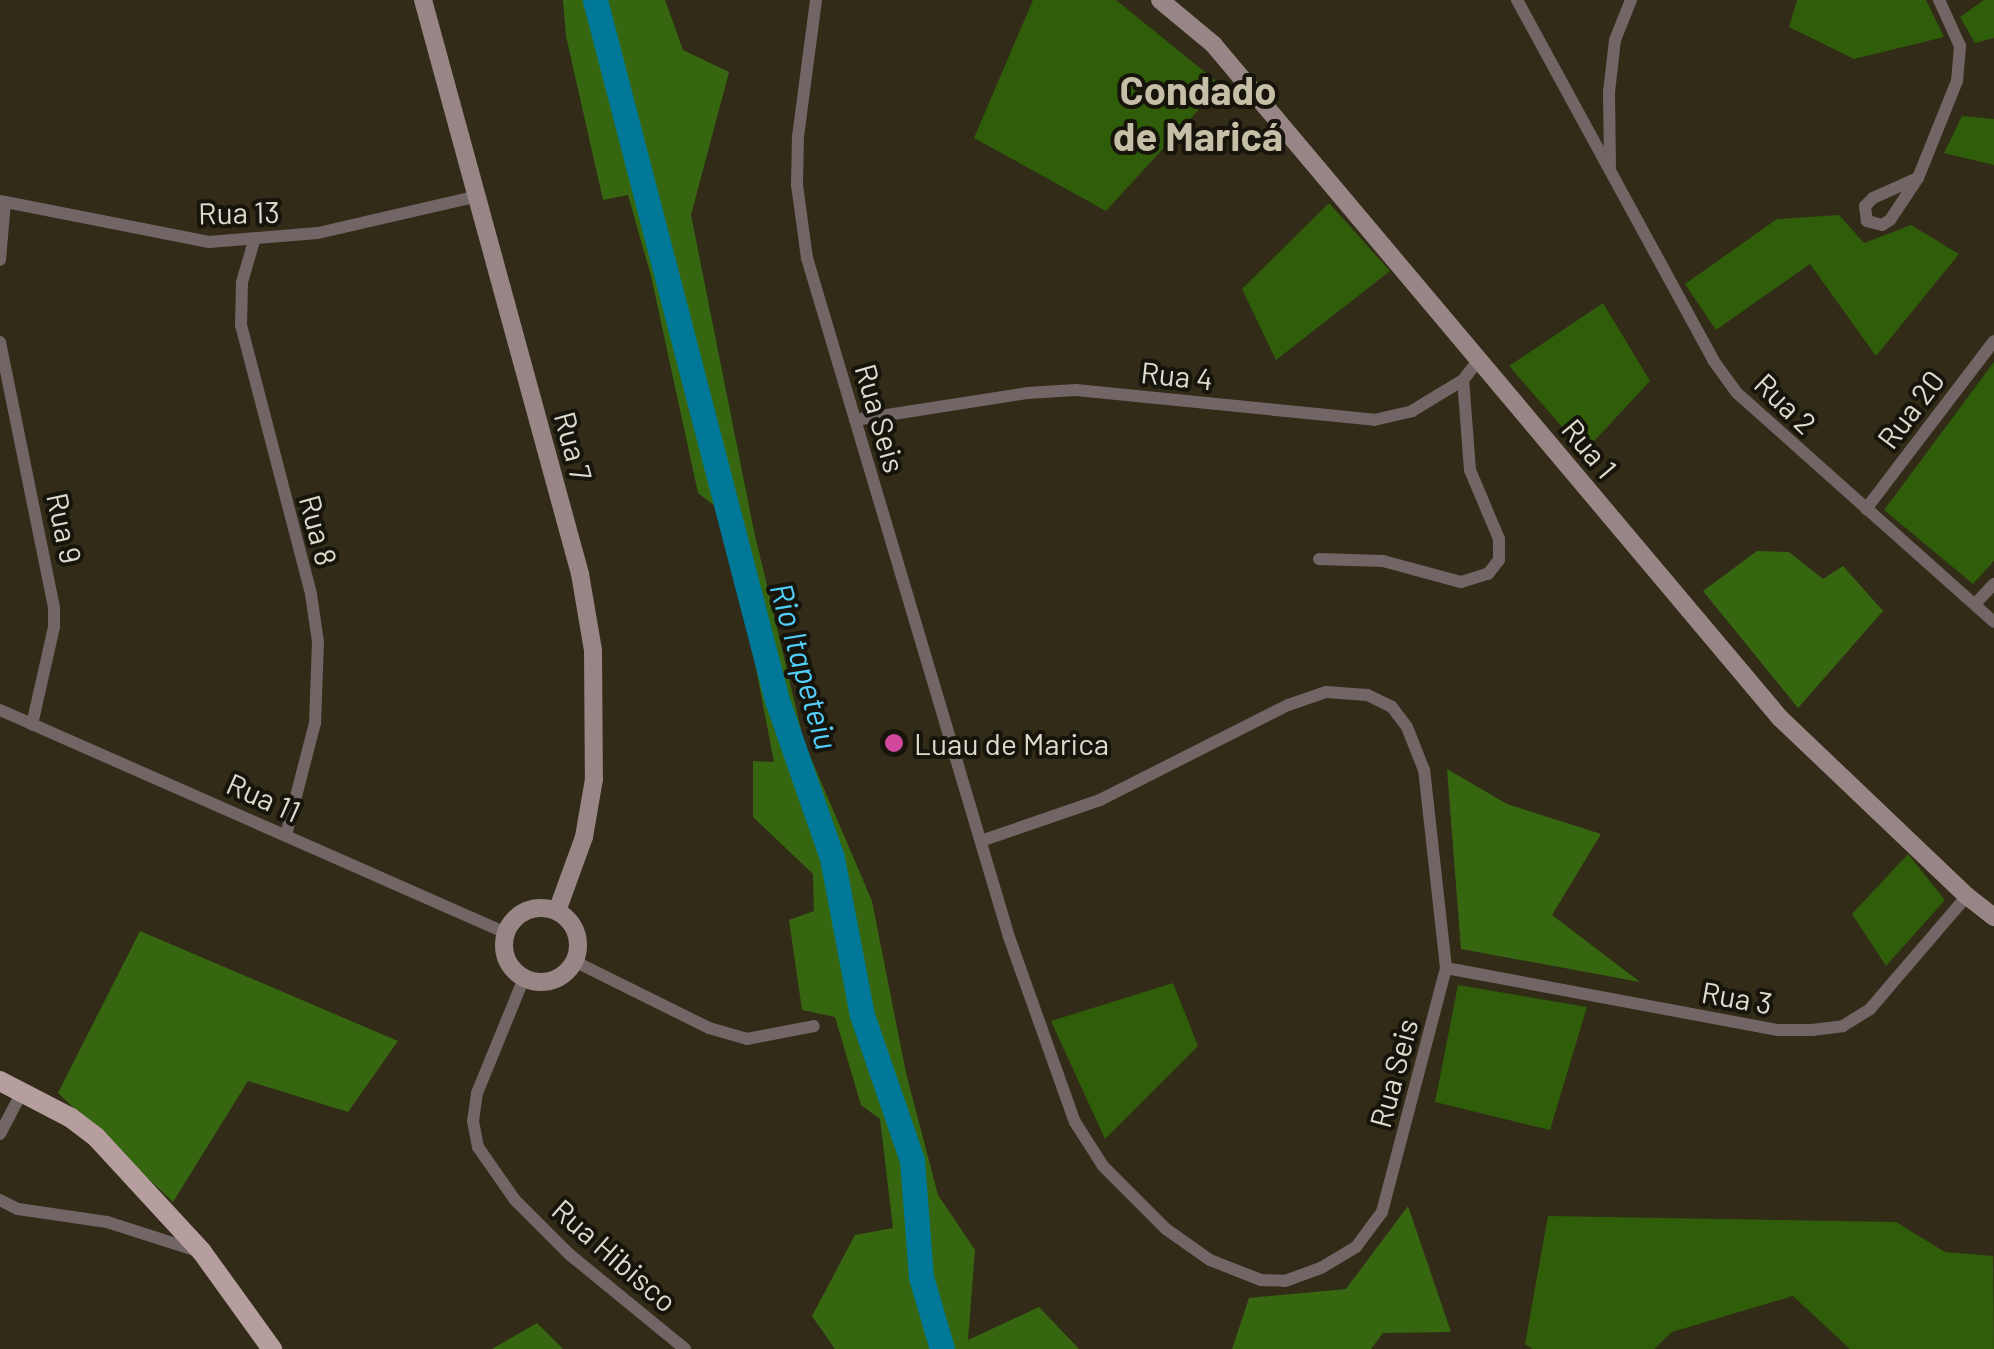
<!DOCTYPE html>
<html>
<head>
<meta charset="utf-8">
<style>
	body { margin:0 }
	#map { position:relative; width:1994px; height:1349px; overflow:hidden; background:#312b18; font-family:Barlow,sans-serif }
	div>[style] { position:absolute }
	.green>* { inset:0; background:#2f5d09 }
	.forest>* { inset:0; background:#366710 }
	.river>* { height:25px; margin:-12.5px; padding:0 12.5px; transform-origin:12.5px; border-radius:12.5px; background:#017898 }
	.street>* { height:12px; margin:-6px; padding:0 6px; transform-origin:6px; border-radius:6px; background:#716566 }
	.secondary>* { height:18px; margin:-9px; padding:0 9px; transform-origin:9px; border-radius:9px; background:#988586 }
	.secondary>.ring { margin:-9px; padding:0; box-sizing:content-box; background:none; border:18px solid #988586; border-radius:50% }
	.primary>* { height:20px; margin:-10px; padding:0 10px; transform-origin:10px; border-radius:10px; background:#b69e9f }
	.dots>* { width:28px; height:28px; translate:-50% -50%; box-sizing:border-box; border:5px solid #16140b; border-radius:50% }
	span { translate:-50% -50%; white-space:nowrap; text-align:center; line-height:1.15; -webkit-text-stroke:8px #16140b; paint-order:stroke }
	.street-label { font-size:30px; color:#dddace }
	.poi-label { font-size:30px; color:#dddace }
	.left { translate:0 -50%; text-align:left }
	.water-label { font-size:32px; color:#52cffa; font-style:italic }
	.district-label { font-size:40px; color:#c6bfa7; font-weight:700 }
</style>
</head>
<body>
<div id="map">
	<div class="green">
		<i style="clip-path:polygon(1033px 0,1116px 0,1221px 85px,1106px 211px,974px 138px)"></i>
		<i style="clip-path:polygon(1797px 0,1926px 0,1944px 37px,1854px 59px,1789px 27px)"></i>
		<i style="clip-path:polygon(1984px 0,1994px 0,1994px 38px,1975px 43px,1960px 17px)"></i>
		<i style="clip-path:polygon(1962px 116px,1994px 119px,1994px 165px,1944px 153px)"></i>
		<i style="clip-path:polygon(1329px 203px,1390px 271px,1276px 360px,1242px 289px)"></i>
		<i style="clip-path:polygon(1839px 215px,1864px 243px,1911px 225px,1959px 254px,1876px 356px,1810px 264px,1716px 330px,1685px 284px,1777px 219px)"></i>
		<i style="clip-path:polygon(1603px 303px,1650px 381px,1584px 452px,1509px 366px)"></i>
		<i style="clip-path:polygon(1994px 362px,1994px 561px,1973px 584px,1884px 510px)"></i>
		<i style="clip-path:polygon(1908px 854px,1945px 900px,1886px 966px,1852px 914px)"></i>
		<i style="clip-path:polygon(1173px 983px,1198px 1046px,1105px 1139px,1051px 1021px)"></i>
		<i style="clip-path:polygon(1458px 985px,1587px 1007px,1550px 1130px,1435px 1102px)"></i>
		<i style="clip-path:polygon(1548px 1216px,1896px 1222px,1945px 1252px,1993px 1256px,1994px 1349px,1850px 1349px,1793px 1296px,1672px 1332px,1654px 1349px,1533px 1349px,1525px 1344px)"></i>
	</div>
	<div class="forest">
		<i style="clip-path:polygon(563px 0,665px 0,683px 50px,729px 72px,691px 215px,754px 531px,804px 742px,872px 901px,906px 1073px,938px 1195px,975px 1250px,968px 1340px,1039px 1307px,1079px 1349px,835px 1349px,812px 1316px,855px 1235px,893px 1228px,880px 1119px,861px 1105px,835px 1017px,802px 1010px,789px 920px,814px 911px,813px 874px,753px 817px,753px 761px,774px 762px,746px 617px,715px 506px,698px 493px,651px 276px,628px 195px,603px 200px,566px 36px)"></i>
		<i style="clip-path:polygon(1757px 551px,1789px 552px,1823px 579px,1843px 566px,1883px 611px,1798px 708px,1703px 591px)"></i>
		<i style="clip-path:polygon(1447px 769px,1507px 804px,1601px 834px,1552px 915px,1640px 982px,1461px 949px)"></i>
		<i style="clip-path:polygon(140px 931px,398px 1041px,348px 1112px,248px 1081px,173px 1202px,58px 1093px)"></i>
		<i style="clip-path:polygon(1408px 1206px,1451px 1332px,1383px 1333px,1371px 1349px,1232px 1349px,1249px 1298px,1346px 1289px)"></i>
		<i style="clip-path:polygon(537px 1323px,563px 1349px,492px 1349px)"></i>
	</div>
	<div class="river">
		<i style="left:595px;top:0;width:723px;rotate:75.43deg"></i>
		<i style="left:777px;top:700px;width:167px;rotate:70.8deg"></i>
		<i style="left:832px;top:858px;width:160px;rotate:79.2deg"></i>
		<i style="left:862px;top:1015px;width:153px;rotate:71deg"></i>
		<i style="left:912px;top:1160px;width:117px;rotate:85.6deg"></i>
		<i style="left:921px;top:1277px;width:75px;rotate:73.7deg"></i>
	</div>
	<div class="street">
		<i style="left:816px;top:0;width:137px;rotate:97.5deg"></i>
		<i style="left:798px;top:136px;width:49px;rotate:91.2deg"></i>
		<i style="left:797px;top:185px;width:74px;rotate:82.2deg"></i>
		<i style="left:807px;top:258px;width:708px;rotate:73.43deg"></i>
		<i style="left:1009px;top:937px;width:196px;rotate:70.4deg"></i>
		<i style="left:1075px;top:1122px;width:52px;rotate:57.5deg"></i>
		<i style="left:1103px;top:1166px;width:89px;rotate:45deg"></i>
		<i style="left:1166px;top:1229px;width:54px;rotate:35.2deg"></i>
		<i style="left:1210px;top:1260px;width:55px;rotate:21.4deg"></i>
		<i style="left:1261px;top:1280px;width:24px;rotate:2deg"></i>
		<i style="left:1285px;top:1281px;width:38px;rotate:-20deg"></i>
		<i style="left:1321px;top:1268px;width:41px;rotate:-31deg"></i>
		<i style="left:1356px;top:1247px;width:44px;rotate:-53.4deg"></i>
		<i style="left:1382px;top:1212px;width:252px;rotate:-75.3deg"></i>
		<i style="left:1446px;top:968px;width:199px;rotate:-96.3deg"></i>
		<i style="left:1424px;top:770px;width:46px;rotate:-111.6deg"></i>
		<i style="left:1407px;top:727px;width:25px;rotate:-127deg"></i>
		<i style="left:1392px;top:707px;width:28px;rotate:-154deg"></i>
		<i style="left:1367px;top:695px;width:41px;rotate:-175.8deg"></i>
		<i style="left:1326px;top:692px;width:40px;rotate:161.1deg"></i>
		<i style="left:1288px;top:705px;width:211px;rotate:153.2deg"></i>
		<i style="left:1100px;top:800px;width:126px;rotate:161deg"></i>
		<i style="left:1517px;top:0;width:410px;rotate:61.4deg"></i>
		<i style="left:1713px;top:360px;width:41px;rotate:54deg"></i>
		<i style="left:1737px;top:393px;width:344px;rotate:41.7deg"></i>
		<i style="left:1610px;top:166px;width:74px;rotate:-90.8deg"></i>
		<i style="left:1609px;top:92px;width:52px;rotate:-83.4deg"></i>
		<i style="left:1615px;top:40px;width:43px;rotate:-68.2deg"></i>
		<i style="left:1918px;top:178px;width:105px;rotate:-68.1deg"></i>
		<i style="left:1957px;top:81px;width:35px;rotate:-85deg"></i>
		<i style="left:1960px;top:46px;width:51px;rotate:-114.5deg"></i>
		<i style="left:1918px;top:178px;width:50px;rotate:123.7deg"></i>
		<i style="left:1890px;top:220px;width:9px;rotate:148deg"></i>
		<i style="left:1882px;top:225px;width:16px;rotate:-165deg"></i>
		<i style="left:1867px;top:221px;width:15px;rotate:-98deg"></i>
		<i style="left:1865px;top:206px;width:11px;rotate:-45deg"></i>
		<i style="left:1873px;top:198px;width:49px;rotate:-24deg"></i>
		<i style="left:0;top:201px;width:213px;rotate:11.1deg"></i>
		<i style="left:209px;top:242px;width:109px;rotate:-4.7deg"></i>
		<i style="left:318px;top:233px;width:164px;rotate:-13deg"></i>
		<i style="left:254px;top:241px;width:43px;rotate:106.3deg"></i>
		<i style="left:242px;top:282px;width:43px;rotate:91.3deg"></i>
		<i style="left:241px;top:325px;width:278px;rotate:75.4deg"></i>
		<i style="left:311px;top:594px;width:49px;rotate:81.7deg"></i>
		<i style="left:318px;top:642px;width:81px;rotate:92.1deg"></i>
		<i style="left:315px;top:723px;width:116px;rotate:104.5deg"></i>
		<i style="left:0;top:260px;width:58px;rotate:-85.1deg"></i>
		<i style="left:0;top:342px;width:270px;rotate:78.5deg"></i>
		<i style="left:54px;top:607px;width:20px;rotate:90deg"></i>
		<i style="left:54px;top:627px;width:100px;rotate:102.7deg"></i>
		<i style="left:855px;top:420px;width:174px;rotate:-8.9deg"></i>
		<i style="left:1027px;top:393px;width:49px;rotate:-3.5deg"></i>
		<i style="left:1076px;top:390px;width:300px;rotate:5.7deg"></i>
		<i style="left:1374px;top:420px;width:39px;rotate:-13deg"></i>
		<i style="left:1412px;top:411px;width:60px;rotate:-31.3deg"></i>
		<i style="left:1463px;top:380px;width:24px;rotate:-52deg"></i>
		<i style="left:1866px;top:509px;width:211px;rotate:-52.7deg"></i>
		<i style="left:1319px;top:559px;width:64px;rotate:1.8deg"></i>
		<i style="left:1383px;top:561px;width:81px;rotate:15.1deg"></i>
		<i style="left:1461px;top:582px;width:28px;rotate:-17deg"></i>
		<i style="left:1488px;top:574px;width:18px;rotate:-52deg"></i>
		<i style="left:1499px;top:560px;width:21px;rotate:-90deg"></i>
		<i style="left:1499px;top:539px;width:75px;rotate:-112.8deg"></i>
		<i style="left:1470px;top:470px;width:90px;rotate:-94.4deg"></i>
		<i style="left:1976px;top:603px;width:26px;rotate:-47deg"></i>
		<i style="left:0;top:710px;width:553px;rotate:23.78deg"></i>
		<i style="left:574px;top:961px;width:151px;rotate:26.4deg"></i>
		<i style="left:709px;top:1028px;width:40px;rotate:16deg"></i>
		<i style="left:747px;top:1039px;width:68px;rotate:-11deg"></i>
		<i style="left:1446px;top:968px;width:338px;rotate:10.6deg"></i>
		<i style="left:1778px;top:1030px;width:34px"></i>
		<i style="left:1812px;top:1030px;width:31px;rotate:-7deg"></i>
		<i style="left:1843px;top:1026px;width:32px;rotate:-32deg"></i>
		<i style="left:1870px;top:1009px;width:149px;rotate:-49.4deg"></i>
		<i style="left:524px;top:978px;width:124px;rotate:112.2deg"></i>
		<i style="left:477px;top:1093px;width:28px;rotate:98deg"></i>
		<i style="left:473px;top:1121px;width:26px;rotate:79deg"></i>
		<i style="left:478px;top:1147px;width:65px;rotate:55.1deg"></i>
		<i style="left:515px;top:1200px;width:76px;rotate:45deg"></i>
		<i style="left:569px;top:1254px;width:150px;rotate:39.3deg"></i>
		<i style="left:0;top:1134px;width:47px;rotate:-62.4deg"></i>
		<i style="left:0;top:1200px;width:20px;rotate:27deg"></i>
		<i style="left:18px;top:1209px;width:90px;rotate:8.3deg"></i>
		<i style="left:107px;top:1222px;width:92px;rotate:17.7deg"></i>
	</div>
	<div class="secondary">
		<i style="left:423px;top:0;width:595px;rotate:74.7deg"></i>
		<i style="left:580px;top:574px;width:77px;rotate:80.3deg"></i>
		<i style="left:593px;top:650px;width:129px;rotate:89.6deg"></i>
		<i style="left:594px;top:779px;width:59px;rotate:99.8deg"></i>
		<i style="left:584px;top:837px;width:79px;rotate:110deg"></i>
		<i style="left:1160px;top:0;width:69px;rotate:39.7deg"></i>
		<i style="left:1213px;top:44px;width:881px;rotate:49.93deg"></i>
		<i style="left:1780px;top:718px;width:258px;rotate:43.6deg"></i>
		<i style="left:1967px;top:896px;width:34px;rotate:38deg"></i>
		<i class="ring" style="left:504px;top:908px;width:56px;height:56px"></i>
	</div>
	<div class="primary">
		<i style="left:0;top:1081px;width:80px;rotate:27.5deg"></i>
		<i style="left:71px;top:1118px;width:31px;rotate:37deg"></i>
		<i style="left:96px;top:1137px;width:156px;rotate:47.3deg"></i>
		<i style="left:202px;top:1252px;width:120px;rotate:54.2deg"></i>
	</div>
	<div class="dots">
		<i style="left:894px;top:743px;background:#d1479c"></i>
	</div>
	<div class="street-label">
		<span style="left:239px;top:212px;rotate:-1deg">Rua 13</span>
		<span style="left:1177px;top:375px;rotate:6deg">Rua 4</span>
		<span style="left:1786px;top:403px;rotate:44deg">Rua 2</span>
		<span style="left:1910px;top:409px;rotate:-53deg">Rua 20</span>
		<span style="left:881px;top:418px;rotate:74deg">Rua Seis</span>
		<span style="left:574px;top:446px;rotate:75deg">Rua 7</span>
		<span style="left:1590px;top:448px;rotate:50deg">Rua 1</span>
		<span style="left:65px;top:528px;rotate:78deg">Rua 9</span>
		<span style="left:319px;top:530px;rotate:75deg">Rua 8</span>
		<span style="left:264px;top:797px;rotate:24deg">Rua 11</span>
		<span style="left:1737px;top:997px;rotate:10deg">Rua 3</span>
		<span style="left:1393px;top:1073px;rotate:-75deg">Rua Seis</span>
		<span style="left:615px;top:1255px;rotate:41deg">Rua Hibisco</span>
	</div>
	<div class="poi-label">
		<span class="left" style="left:914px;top:743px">Luau de Marica</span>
	</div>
	<div class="water-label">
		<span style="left:805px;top:666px;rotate:74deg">Rio Itapeteiu</span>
	</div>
	<div class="district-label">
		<span style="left:1198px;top:112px">Condado<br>de Maricá</span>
	</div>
</div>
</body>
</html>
